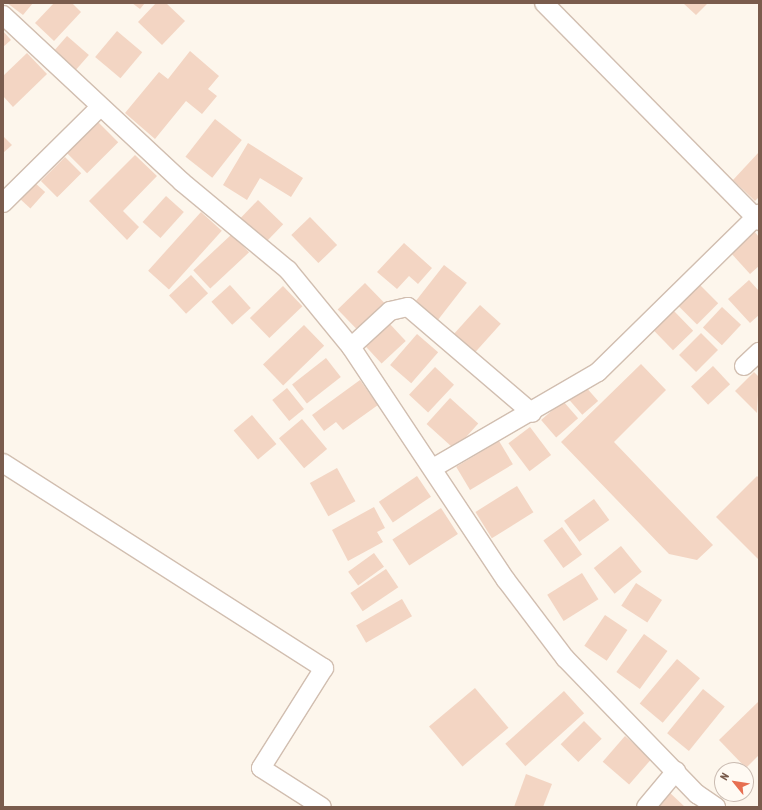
<!DOCTYPE html>
<html>
<head>
<meta charset="utf-8">
<style>
	body { margin:0 }
	#map { position:relative; width:762px; height:810px; overflow:hidden; background:#fdf6ec; font-family:"Asap Condensed",sans-serif }
	div>[style] { position:absolute }
	.building>* { inset:0; background:#f3d5c3; transform-origin:0 0 }
	.roads { filter:drop-shadow(1px 0 #d1beb0) drop-shadow(-1px 0 #d1beb0) drop-shadow(0 1px #d1beb0) drop-shadow(0 -1px #d1beb0) }
	.minor>* { height:18px; margin:-9px; padding:0 9px; transform-origin:9px; border-radius:9px; background:#fff }
	span { translate:-50% -50%; white-space:nowrap; text-align:center; line-height:1.15; -webkit-text-stroke:3px #fffaf3; paint-order:stroke }
	.frame { position:absolute; inset:0; border:4px solid #7a5c4d; pointer-events:none }
	.north { position:absolute; left:714px; top:762px; width:40px; height:40px; box-sizing:border-box; background:#fffaf3; border:1px solid #cabbb1; border-radius:50%; rotate:300deg; font-size:11px; font-weight:700; line-height:16px; text-align:center; color:#7a5c4d }
	.north::after { content:''; display:block; margin:auto; width:14px; height:18px; background:#e76f51; clip-path:polygon(50% 0,100% 100%,50% 72%,0 100%) }
</style>
</head>
<body>
<div id="map">
	<div class="building">
		<i style="clip-path:polygon(7px 3px,33px 3px,23px 15px)"></i>
		<i style="clip-path:polygon(54px 3px,72px 3px,81px 12px,54px 41px,35px 23px)"></i>
		<i style="clip-path:polygon(132px 3px,145px 3px,140px 9px)"></i>
		<i style="clip-path:polygon(156px 3px,166px 3px,185px 21px,162px 45px,138px 22px)"></i>
		<i style="clip-path:polygon(683px 3px,708px 3px,696px 15px)"></i>
		<i style="clip-path:polygon(3px 31px,11px 40px,3px 47px)"></i>
		<i style="left:117px;top:31px;width:33px;height:34px;rotate:40deg"></i>
		<i style="left:67px;top:36px;width:29px;height:20px;rotate:41deg"></i>
		<i style="clip-path:polygon(190px 51px,219px 76px,208px 89px,217px 96px,202px 114px,186px 101px,155px 139px,125px 113px,159px 72px,168px 79px)"></i>
		<i style="clip-path:polygon(27px 53px,47px 74px,13px 107px,3px 96px,3px 76px)"></i>
		<i style="left:215px;top:119px;width:34px;height:48px;rotate:38deg"></i>
		<i style="left:97px;top:121px;width:30px;height:44px;rotate:45deg"></i>
		<i style="clip-path:polygon(3px 136px,12px 145px,3px 153px)"></i>
		<i style="clip-path:polygon(248px 143px,303px 178px,291px 197px,260px 178px,247px 200px,223px 185px)"></i>
		<i style="clip-path:polygon(759px 152px,759px 197px,755px 201px,733px 180px)"></i>
		<i style="clip-path:polygon(135px 155px,157px 176px,123px 211px,139px 227px,127px 240px,89px 201px)"></i>
		<i style="left:65px;top:157px;width:23px;height:34px;rotate:45deg"></i>
		<i style="left:34px;top:182px;width:15px;height:22px;rotate:42deg"></i>
		<i style="left:166px;top:196px;width:24px;height:35px;rotate:42deg"></i>
		<i style="left:258px;top:200px;width:35px;height:25px;rotate:44deg"></i>
		<i style="left:201px;top:212px;width:28px;height:79px;rotate:42deg"></i>
		<i style="left:310px;top:217px;width:39px;height:26px;rotate:46deg"></i>
		<i style="clip-path:polygon(754px 231px,759px 237px,759px 266px,750px 274px,730px 252px)"></i>
		<i style="left:232px;top:234px;width:25px;height:53px;rotate:47deg"></i>
		<i style="clip-path:polygon(404px 243px,432px 268px,418px 284px,409px 276px,397px 289px,377px 272px)"></i>
		<i style="left:444px;top:265px;width:29px;height:48px;rotate:38deg"></i>
		<i style="left:191px;top:275px;width:25px;height:30px;rotate:47deg"></i>
		<i style="clip-path:polygon(749px 280px,759px 291px,759px 315px,750px 323px,728px 299px)"></i>
		<i style="left:697px;top:282px;width:30px;height:30px;rotate:45deg"></i>
		<i style="left:365px;top:283px;width:29px;height:38px;rotate:46deg"></i>
		<i style="left:230px;top:285px;width:31px;height:25px;rotate:48deg"></i>
		<i style="left:283px;top:286px;width:28px;height:46px;rotate:46deg"></i>
		<i style="left:480px;top:305px;width:28px;height:41px;rotate:42deg"></i>
		<i style="left:722px;top:307px;width:26px;height:28px;rotate:43deg"></i>
		<i style="left:673px;top:310px;width:29px;height:28px;rotate:46deg"></i>
		<i style="left:388px;top:322px;width:26px;height:33px;rotate:47deg"></i>
		<i style="left:304px;top:325px;width:29px;height:57px;rotate:46deg"></i>
		<i style="left:701px;top:333px;width:24px;height:31px;rotate:45deg"></i>
		<i style="left:417px;top:334px;width:28px;height:41px;rotate:41deg"></i>
		<i style="left:326px;top:358px;width:24px;height:43px;rotate:52deg"></i>
		<i style="clip-path:polygon(641px 364px,666px 390px,614px 442px,713px 545px,697px 560px,669px 554px,561px 442px)"></i>
		<i style="left:713px;top:366px;width:25px;height:30px;rotate:47deg"></i>
		<i style="left:435px;top:367px;width:26px;height:38px;rotate:43deg"></i>
		<i style="clip-path:polygon(754px 372px,759px 377px,757px 413px,735px 391px)"></i>
		<i style="clip-path:polygon(360px 380px,378px 405px,343px 430px,336px 422px,324px 431px,312px 415px)"></i>
		<i style="left:585px;top:386px;width:20px;height:21px;rotate:49deg"></i>
		<i style="left:287px;top:388px;width:27px;height:19px;rotate:51deg"></i>
		<i style="left:450px;top:398px;width:38px;height:35px;rotate:42deg"></i>
		<i style="left:563px;top:401px;width:23px;height:29px;rotate:49deg"></i>
		<i style="left:252px;top:415px;width:38px;height:24px;rotate:50deg"></i>
		<i style="left:302px;top:419px;width:39px;height:30px;rotate:50deg"></i>
		<i style="left:530px;top:427px;width:35px;height:27px;rotate:53deg"></i>
		<i style="left:499px;top:441px;width:27px;height:50px;rotate:59deg"></i>
		<i style="left:337px;top:468px;width:38px;height:31px;rotate:61deg"></i>
		<i style="left:417px;top:476px;width:25px;height:46px;rotate:56deg"></i>
		<i style="clip-path:polygon(757px 476px,759px 478px,759px 560px,716px 517px)"></i>
		<i style="left:517px;top:486px;width:31px;height:49px;rotate:58deg"></i>
		<i style="left:594px;top:499px;width:26px;height:37px;rotate:54deg"></i>
		<i style="clip-path:polygon(374px 507px,385px 528px,377px 532px,383px 542px,348px 561px,332px 530px)"></i>
		<i style="left:441px;top:508px;width:31px;height:58px;rotate:57deg"></i>
		<i style="left:562px;top:527px;width:34px;height:23px;rotate:54deg"></i>
		<i style="left:621px;top:546px;width:33px;height:35px;rotate:51deg"></i>
		<i style="left:374px;top:553px;width:17px;height:32px;rotate:54deg"></i>
		<i style="left:386px;top:569px;width:22px;height:43px;rotate:56deg"></i>
		<i style="left:582px;top:573px;width:31px;height:41px;rotate:58deg"></i>
		<i style="left:636px;top:583px;width:31px;height:27px;rotate:33deg"></i>
		<i style="left:402px;top:599px;width:20px;height:53px;rotate:60deg"></i>
		<i style="left:605px;top:615px;width:27px;height:37px;rotate:34deg"></i>
		<i style="left:644px;top:634px;width:29px;height:47px;rotate:36deg"></i>
		<i style="left:677px;top:659px;width:30px;height:58px;rotate:40deg"></i>
		<i style="left:475px;top:688px;width:52px;height:60px;rotate:50deg"></i>
		<i style="left:703px;top:689px;width:28px;height:57px;rotate:39deg"></i>
		<i style="left:564px;top:691px;width:30px;height:79px;rotate:48deg"></i>
		<i style="clip-path:polygon(759px 701px,759px 755px,746px 768px,719px 740px)"></i>
		<i style="left:584px;top:721px;width:25px;height:33px;rotate:45deg"></i>
		<i style="left:625px;top:736px;width:35px;height:34px;rotate:41deg"></i>
		<i style="clip-path:polygon(526px 774px,552px 784px,543px 807px,514px 807px)"></i>
		<i style="clip-path:polygon(668px 791px,685px 807px,654px 807px)"></i>
	</div>
	<div class="roads">
		<div class="minor">
			<i style="left:544px;top:3px;width:306px;rotate:45.4deg"></i>
			<i style="left:3px;top:15px;width:245px;rotate:43deg"></i>
			<i style="left:182px;top:182px;width:138px;rotate:39.7deg"></i>
			<i style="left:288px;top:270px;width:99px;rotate:50.7deg"></i>
			<i style="left:351px;top:347px;width:280px;rotate:56.4deg"></i>
			<i style="left:506px;top:580px;width:98px;rotate:52.9deg"></i>
			<i style="left:565px;top:658px;width:190px;rotate:45.9deg"></i>
			<i style="left:697px;top:794px;width:23px;rotate:34deg"></i>
			<i style="left:3px;top:203px;width:136px;rotate:-44.7deg"></i>
			<i style="left:351px;top:347px;width:53px;rotate:-42.7deg"></i>
			<i style="left:390px;top:311px;width:18px;rotate:-13deg"></i>
			<i style="left:408px;top:307px;width:163px;rotate:40.5deg"></i>
			<i style="left:744px;top:366px;width:21px;rotate:-43deg"></i>
			<i style="left:3px;top:463px;width:381px;rotate:32.6deg"></i>
			<i style="left:324px;top:668px;width:118px;rotate:122.2deg"></i>
			<i style="left:261px;top:768px;width:72px;rotate:32.6deg"></i>
			<i style="left:433px;top:468px;width:191px;rotate:-30.2deg"></i>
			<i style="left:598px;top:372px;width:226px;rotate:-44.5deg"></i>
			<i style="left:646px;top:807px;width:47px;rotate:-50.2deg"></i>
		</div>
	</div>
	<div class="frame"></div>
	<div class="north">N</div>
</div>
</body>
</html>
